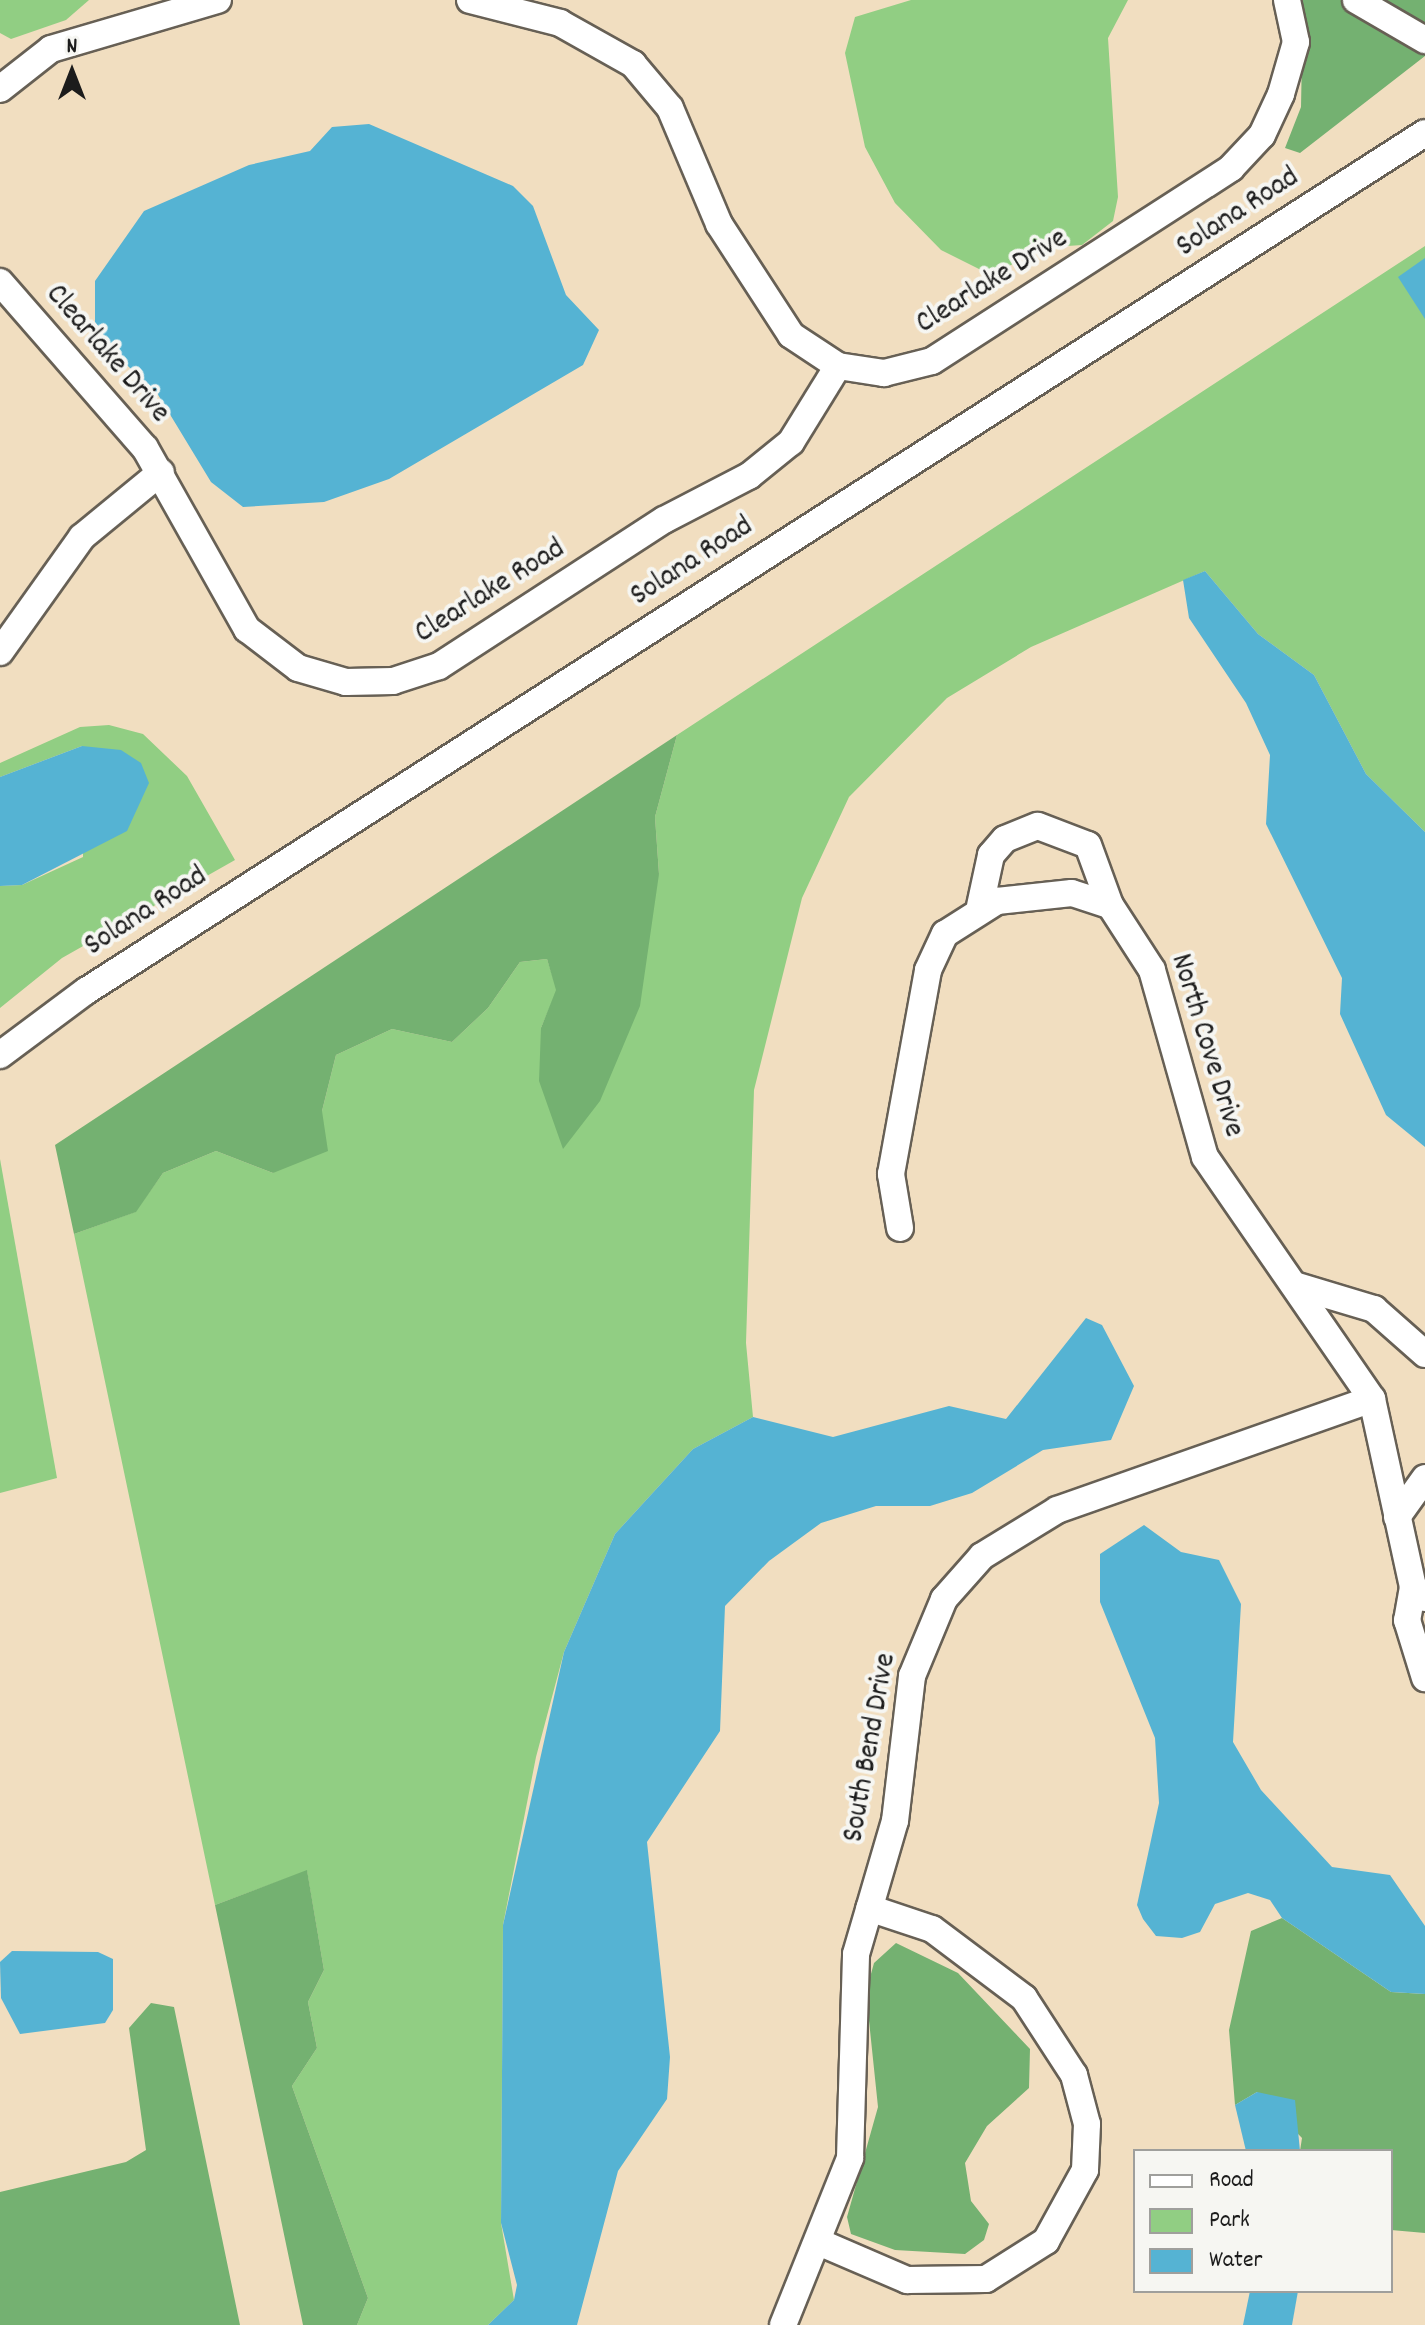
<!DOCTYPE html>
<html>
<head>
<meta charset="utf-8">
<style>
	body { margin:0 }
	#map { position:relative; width:1425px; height:2325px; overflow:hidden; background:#f1dec0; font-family:Dekko,sans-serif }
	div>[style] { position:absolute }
	.green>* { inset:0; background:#91ce83 }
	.forest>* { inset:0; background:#74b171 }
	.water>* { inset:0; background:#55b3d3 }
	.roads { filter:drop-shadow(2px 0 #676055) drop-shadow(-2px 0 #676055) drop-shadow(0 2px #676055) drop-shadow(0 -2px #676055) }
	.minor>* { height:26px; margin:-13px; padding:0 13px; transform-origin:13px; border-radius:13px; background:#fff }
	span { translate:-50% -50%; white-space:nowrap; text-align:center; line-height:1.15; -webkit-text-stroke:8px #f6f6f2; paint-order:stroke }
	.street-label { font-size:30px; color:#1c1c1c }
	.legend { position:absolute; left:1133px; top:2149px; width:260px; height:144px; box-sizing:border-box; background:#f6f6f2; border:2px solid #9f9f9c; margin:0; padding:10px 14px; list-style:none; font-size:24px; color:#1c1c1c }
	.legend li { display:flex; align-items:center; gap:16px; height:40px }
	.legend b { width:40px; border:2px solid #9f9f9c }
	.north { position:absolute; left:32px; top:32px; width:80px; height:80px; -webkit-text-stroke:6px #f6f6f2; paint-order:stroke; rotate:0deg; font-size:22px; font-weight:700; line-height:32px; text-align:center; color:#1c1c1c }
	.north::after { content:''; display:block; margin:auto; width:28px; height:36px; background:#1c1c1c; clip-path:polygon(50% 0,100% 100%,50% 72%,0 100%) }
</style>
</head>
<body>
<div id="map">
	<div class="green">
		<i style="clip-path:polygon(0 0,89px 0,66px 20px,11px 39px,0 33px)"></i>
		<i style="clip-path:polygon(911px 0,1128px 0,1108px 38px,1118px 197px,1113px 221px,1082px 245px,1039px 248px,993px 276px,941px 250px,895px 203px,865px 147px,845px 53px,855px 17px)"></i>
		<i style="clip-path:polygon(1425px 246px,1425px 832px,1366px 774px,1314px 675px,1258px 634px,1205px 571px,1031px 647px,947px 698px,849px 797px,802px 898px,754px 1090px,746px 1343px,753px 1417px,693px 1449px,615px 1534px,564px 1652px,536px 1757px,503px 1925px,501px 2223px,514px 2300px,488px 2325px,357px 2325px,368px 2298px,292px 2086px,317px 2048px,308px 2002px,324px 1970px,307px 1871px,215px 1905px,74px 1234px,135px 1212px,163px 1173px,216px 1151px,273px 1173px,322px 1111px,336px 1055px,392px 1029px,452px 1042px,488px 1008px,520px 962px,547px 959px,557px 990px,541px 1028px,659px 874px,655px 817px,677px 735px)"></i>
		<i style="clip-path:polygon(109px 725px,143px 734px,187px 776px,235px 860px,62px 958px,0 1008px,0 886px,22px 885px,83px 857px,82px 746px,0 777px,0 763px,80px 727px)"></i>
		<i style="clip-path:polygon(0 1159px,57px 1478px,0 1493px)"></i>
	</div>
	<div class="forest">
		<i style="clip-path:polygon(1303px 0,1425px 0,1425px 56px,1300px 153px,1285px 148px,1301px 107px)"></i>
		<i style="clip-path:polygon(677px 735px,655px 817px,659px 874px,640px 1006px,600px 1101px,563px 1149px,539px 1081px,541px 1028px,556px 990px,547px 959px,520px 962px,488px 1008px,452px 1042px,392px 1029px,336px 1055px,322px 1111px,328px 1151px,273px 1173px,216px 1151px,163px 1173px,136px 1212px,74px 1234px,55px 1145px)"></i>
		<i style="clip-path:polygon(307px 1870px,324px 1970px,308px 2002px,317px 2048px,292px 2086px,368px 2298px,357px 2325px,303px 2325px,215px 1905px)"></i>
		<i style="clip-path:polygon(1282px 1918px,1391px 1992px,1425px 1994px,1425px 2233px,1391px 2230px,1391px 2151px,1300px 2151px,1302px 2138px,1257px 2092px,1235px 2105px,1229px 2030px,1251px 1931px)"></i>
		<i style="clip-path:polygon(896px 1943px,958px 1973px,1030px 2049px,1029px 2088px,987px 2126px,965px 2163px,971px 2201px,989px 2224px,984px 2240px,965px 2254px,895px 2250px,851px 2234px,847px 2217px,878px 2107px,866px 1992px,874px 1963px)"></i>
		<i style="clip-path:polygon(151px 2003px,174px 2007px,240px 2325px,0 2325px,0 2192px,126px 2162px,146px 2150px,129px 2028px)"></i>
	</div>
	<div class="water">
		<i style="clip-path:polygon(369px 124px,513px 186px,533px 206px,566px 295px,599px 330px,583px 365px,389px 479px,324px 502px,243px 507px,211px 482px,157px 393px,116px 355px,95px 322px,95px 281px,144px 211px,249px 165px,310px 151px,332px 127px)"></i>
		<i style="clip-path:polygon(1425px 258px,1425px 319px,1398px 277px)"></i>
		<i style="clip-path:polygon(1205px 571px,1258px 634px,1314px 675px,1366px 774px,1425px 832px,1425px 1147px,1386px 1115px,1340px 1014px,1342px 978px,1266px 824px,1270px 755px,1246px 703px,1189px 618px,1183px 580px)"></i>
		<i style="clip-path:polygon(82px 746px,121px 750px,141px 763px,149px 783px,127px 831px,22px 885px,0 886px,0 777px)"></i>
		<i style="clip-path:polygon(1086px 1318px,1102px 1325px,1134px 1386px,1111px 1440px,1043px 1450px,972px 1493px,930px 1506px,876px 1506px,821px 1523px,769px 1561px,725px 1606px,720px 1731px,647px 1842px,670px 2057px,667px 2099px,618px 2171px,577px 2325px,488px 2325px,514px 2300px,517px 2285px,501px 2223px,503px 1925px,564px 1652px,615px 1534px,693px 1449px,753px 1417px,833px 1437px,949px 1406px,1006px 1419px)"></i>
		<i style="clip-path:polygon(1144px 1525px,1181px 1552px,1219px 1560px,1241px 1604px,1233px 1742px,1261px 1790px,1332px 1867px,1390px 1875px,1425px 1926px,1425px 1994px,1391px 1992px,1282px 1918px,1270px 1900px,1248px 1893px,1215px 1904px,1200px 1932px,1182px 1938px,1156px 1936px,1143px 1919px,1137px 1905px,1159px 1803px,1155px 1738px,1100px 1602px,1100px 1554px)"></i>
		<i style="clip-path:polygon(12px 1951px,98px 1952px,113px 1959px,113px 2010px,105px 2023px,20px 2034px,1px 1998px,0 1962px)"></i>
		<i style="clip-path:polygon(1257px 2092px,1295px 2100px,1300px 2151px,1246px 2151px,1235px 2105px)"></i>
		<i style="clip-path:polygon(1250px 2291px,1298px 2291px,1292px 2325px,1243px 2325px)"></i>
	</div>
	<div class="roads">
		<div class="minor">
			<i style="left:470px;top:0;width:93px;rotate:14.3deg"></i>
			<i style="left:560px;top:23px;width:84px;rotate:29.3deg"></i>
			<i style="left:633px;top:64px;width:57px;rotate:49.9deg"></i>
			<i style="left:670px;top:108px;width:126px;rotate:67.1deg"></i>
			<i style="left:719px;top:224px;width:132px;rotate:57deg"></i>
			<i style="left:791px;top:335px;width:56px;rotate:33.4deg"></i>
			<i style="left:838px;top:366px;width:47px;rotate:8.7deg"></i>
			<i style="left:884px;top:373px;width:49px;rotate:-14deg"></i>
			<i style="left:932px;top:361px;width:356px;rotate:-32.8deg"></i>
			<i style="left:1231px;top:168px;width:45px;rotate:-46.8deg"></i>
			<i style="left:1262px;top:135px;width:45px;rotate:-65.1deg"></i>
			<i style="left:1281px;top:94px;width:54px;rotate:-73.9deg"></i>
			<i style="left:1296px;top:42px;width:43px;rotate:-102.1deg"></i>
			<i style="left:1356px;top:0;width:80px;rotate:30.1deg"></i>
			<i style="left:0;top:89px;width:65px;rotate:-38.1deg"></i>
			<i style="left:51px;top:49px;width:174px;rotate:-16.4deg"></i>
			<i style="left:0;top:282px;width:220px;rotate:48.9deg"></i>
			<i style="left:145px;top:448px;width:208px;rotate:60.6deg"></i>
			<i style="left:247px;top:629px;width:64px;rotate:37.4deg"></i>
			<i style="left:298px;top:668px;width:50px;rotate:16.3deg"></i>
			<i style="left:346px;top:682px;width:47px;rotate:-1.2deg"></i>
			<i style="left:393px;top:681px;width:48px;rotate:-18.1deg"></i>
			<i style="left:439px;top:666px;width:268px;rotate:-33deg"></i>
			<i style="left:664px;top:520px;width:96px;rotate:-27.4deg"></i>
			<i style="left:749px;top:476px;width:54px;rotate:-39deg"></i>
			<i style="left:791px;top:442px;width:89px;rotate:-58.3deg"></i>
			<i style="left:0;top:652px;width:141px;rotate:-54.5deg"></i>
			<i style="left:82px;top:537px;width:102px;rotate:-39.4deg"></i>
			<i style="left:980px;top:906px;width:52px;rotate:-77.8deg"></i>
			<i style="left:991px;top:855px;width:21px;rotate:-49deg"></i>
			<i style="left:1005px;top:839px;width:35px;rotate:-22deg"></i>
			<i style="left:1038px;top:826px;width:53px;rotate:20.8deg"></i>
			<i style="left:1088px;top:845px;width:64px;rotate:69.9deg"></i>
			<i style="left:0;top:1055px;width:107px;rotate:-36.7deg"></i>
			<i style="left:86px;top:991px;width:1590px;rotate:-32.65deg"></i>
			<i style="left:900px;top:1228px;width:55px;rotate:-99.5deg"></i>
			<i style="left:891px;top:1174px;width:207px;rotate:-79.7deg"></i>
			<i style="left:928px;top:970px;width:40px;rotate:-65deg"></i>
			<i style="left:945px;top:934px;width:62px;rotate:-32.4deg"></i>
			<i style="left:997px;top:901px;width:75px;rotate:-6.1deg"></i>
			<i style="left:1072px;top:893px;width:40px;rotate:18deg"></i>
			<i style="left:1110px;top:905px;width:77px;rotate:57.1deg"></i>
			<i style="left:1152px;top:970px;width:194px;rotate:74.2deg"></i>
			<i style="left:1205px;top:1157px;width:294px;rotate:55.4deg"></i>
			<i style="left:1372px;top:1399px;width:192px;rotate:77.7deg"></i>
			<i style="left:1294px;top:1285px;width:84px;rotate:16.7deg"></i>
			<i style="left:1374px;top:1309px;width:68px;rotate:41.4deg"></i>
			<i style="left:1397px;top:1517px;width:48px;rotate:-54.3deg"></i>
			<i style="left:1425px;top:1598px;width:16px;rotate:-137deg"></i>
			<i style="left:1413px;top:1587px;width:34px;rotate:100deg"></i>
			<i style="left:1407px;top:1620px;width:61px;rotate:72.8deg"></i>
			<i style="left:821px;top:2243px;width:94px;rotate:23.3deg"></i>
			<i style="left:907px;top:2280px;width:79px;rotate:-0.7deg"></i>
			<i style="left:986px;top:2279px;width:71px;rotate:-32.3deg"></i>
			<i style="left:1046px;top:2241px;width:81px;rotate:-61.2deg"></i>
			<i style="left:1085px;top:2170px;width:46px;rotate:-87.5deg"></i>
			<i style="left:1087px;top:2124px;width:51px;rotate:-104.9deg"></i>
			<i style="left:1074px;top:2075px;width:92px;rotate:-123deg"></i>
			<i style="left:1024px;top:1998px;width:115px;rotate:-143.1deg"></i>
			<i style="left:932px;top:1929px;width:66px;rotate:-161.6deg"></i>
			<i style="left:783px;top:2325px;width:180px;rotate:-68.1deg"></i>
			<i style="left:850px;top:2158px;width:204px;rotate:-88.3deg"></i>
			<i style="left:856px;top:1954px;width:139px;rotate:-73.7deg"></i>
			<i style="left:895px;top:1821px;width:146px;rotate:-83.3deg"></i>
			<i style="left:912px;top:1676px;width:83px;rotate:-67.4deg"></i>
			<i style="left:944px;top:1599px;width:57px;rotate:-48.5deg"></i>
			<i style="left:982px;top:1556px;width:88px;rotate:-31.5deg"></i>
			<i style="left:1057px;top:1510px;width:334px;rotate:-19.4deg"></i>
		</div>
	</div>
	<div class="street-label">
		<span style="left:1239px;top:214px;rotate:-33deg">Solana Road</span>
		<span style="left:993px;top:283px;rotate:-32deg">Clearlake Drive</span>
		<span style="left:106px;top:355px;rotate:49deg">Clearlake Drive</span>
		<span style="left:693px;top:563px;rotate:-33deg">Solana Road</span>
		<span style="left:491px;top:593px;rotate:-32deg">Clearlake Road</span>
		<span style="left:147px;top:913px;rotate:-33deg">Solana Road</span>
		<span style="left:1205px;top:1046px;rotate:73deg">North Cove Drive</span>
		<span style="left:872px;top:1748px;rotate:-80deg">South Bend Drive</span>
	</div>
	<ul class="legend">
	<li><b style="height:10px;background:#fff"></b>Road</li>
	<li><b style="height:22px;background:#91ce83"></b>Park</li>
	<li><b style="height:22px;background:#55b3d3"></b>Water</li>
	</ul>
	<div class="north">N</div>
</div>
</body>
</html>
